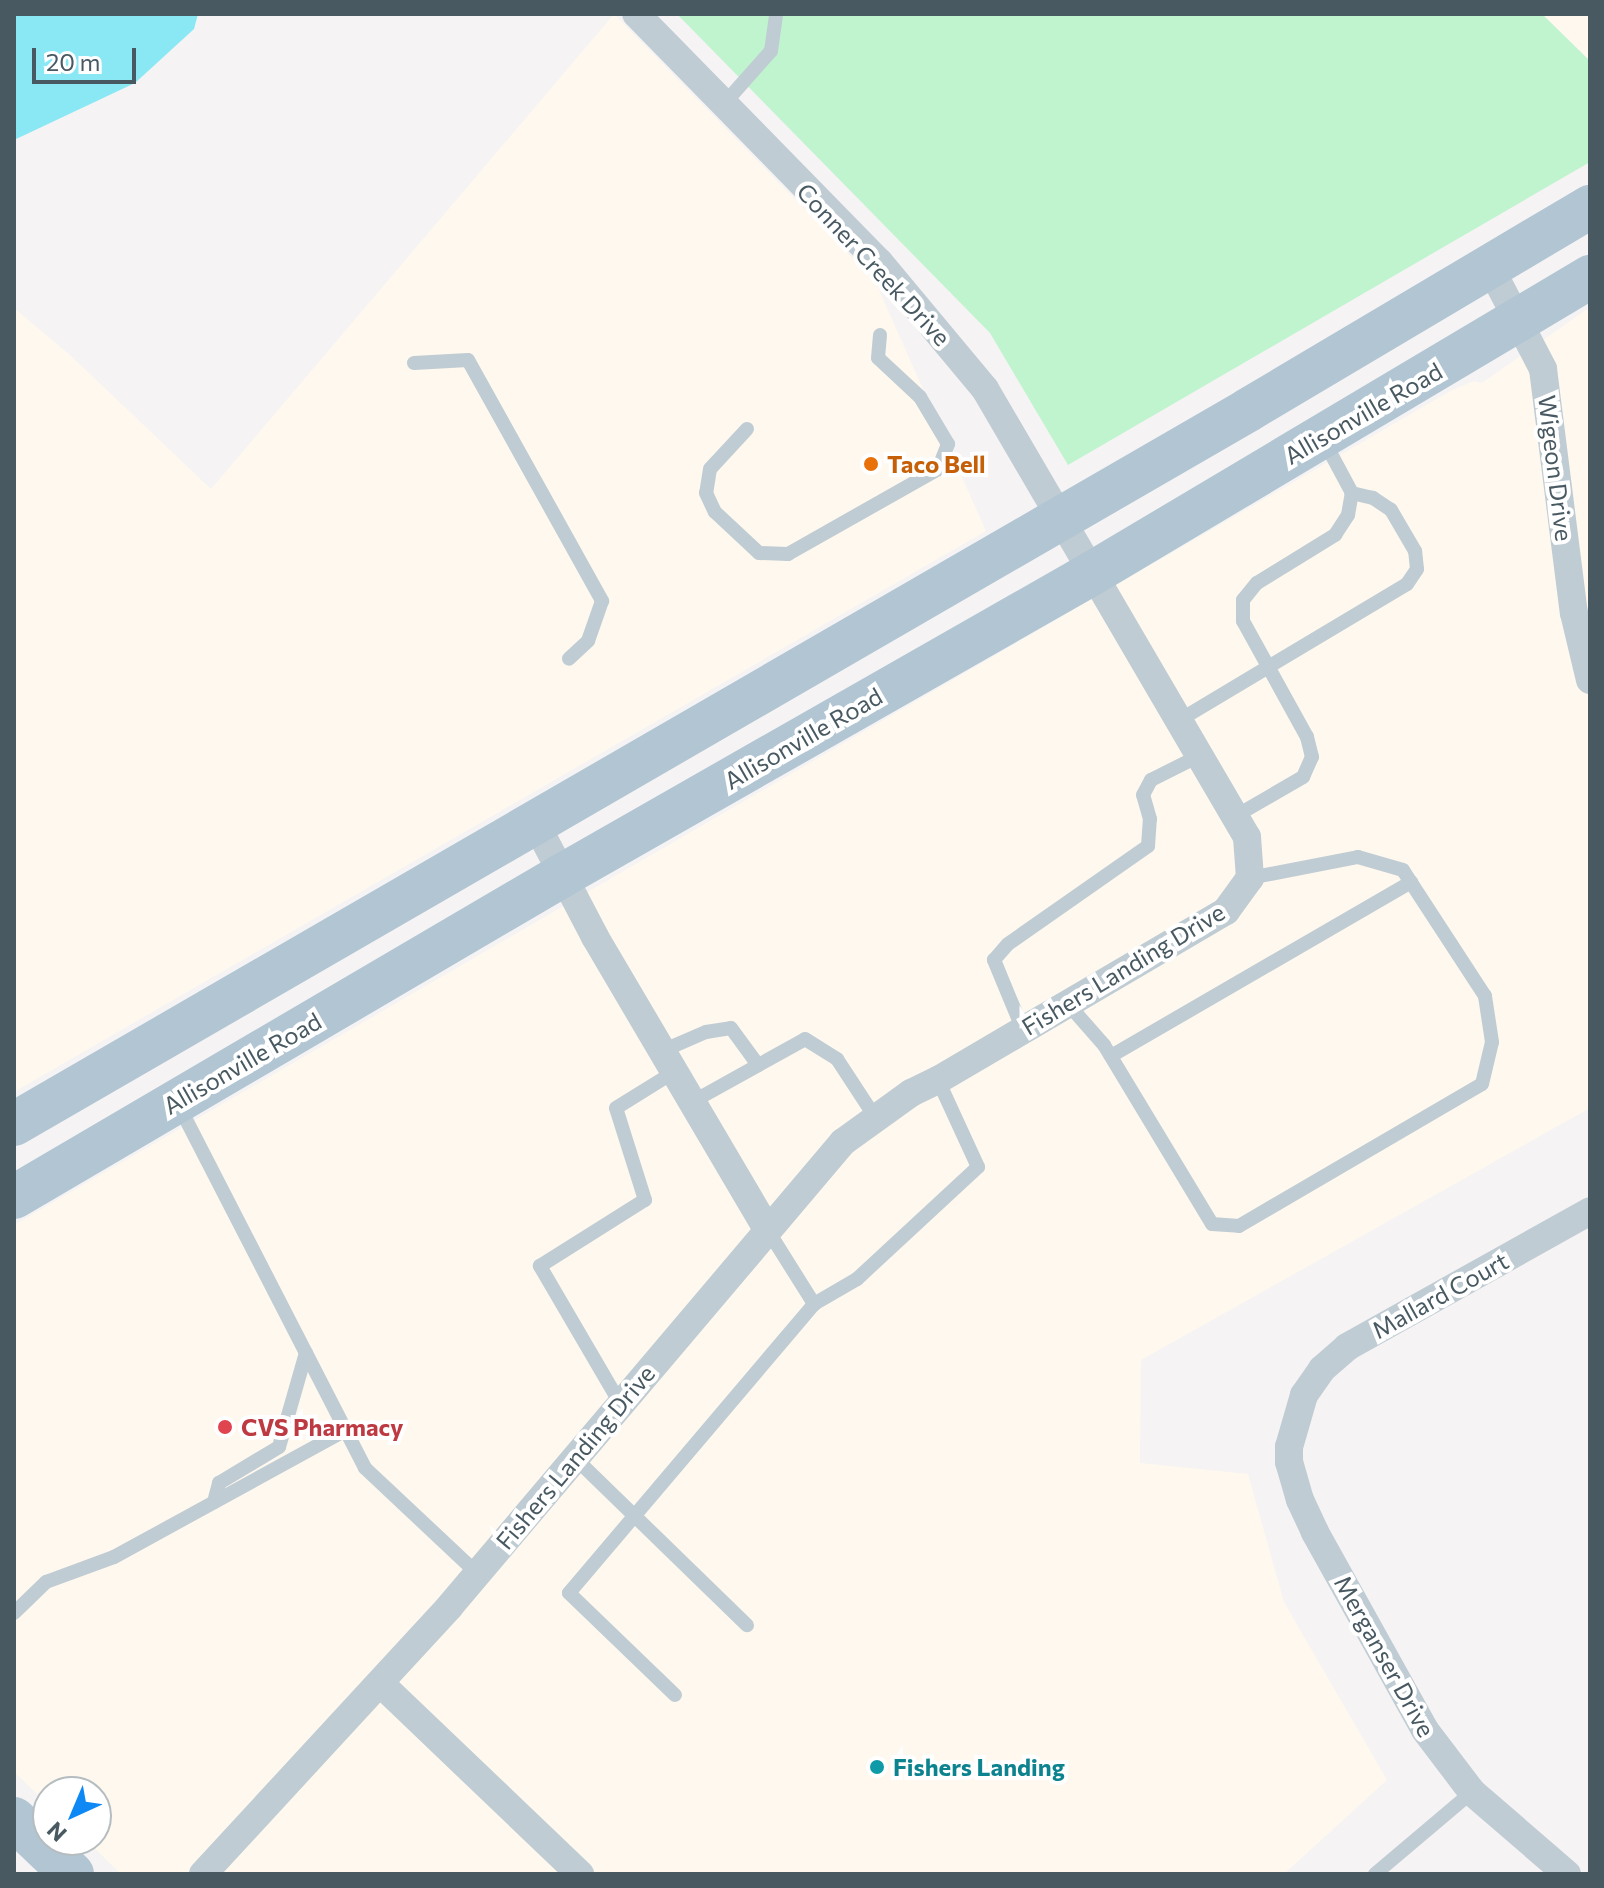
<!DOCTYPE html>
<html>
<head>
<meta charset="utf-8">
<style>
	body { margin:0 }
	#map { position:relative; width:1604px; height:1888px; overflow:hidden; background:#f5f3f3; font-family:Commissioner,sans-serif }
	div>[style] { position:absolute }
	.commercial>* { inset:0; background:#fef8ee }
	.green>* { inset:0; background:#c0f4cf }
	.water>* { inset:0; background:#8ae8f4 }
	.service>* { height:14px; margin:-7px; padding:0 7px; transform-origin:7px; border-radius:7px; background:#c0ccd3 }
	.minor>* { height:28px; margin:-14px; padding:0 14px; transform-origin:14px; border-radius:14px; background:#c0ccd3 }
	.primary>* { height:44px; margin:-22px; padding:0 22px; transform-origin:22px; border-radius:22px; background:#b1c5d3 }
	.dots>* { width:22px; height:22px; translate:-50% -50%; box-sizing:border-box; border:4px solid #fff; border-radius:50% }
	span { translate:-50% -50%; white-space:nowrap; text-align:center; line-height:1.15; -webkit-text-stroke:8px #fff; paint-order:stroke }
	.street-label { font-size:24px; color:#485962 }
	.food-label { font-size:24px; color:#c56008; font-weight:700 }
	.left { translate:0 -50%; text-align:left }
	.health-label { font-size:24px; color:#be3a42; font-weight:700 }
	.culture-label { font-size:24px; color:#0d838f; font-weight:700 }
	.frame { position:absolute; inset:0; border:16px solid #485962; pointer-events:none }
	.north { position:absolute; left:32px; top:1776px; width:80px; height:80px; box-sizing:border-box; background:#fff; border:2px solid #b6bdc0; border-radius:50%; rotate:224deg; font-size:22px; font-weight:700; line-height:32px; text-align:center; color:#485962 }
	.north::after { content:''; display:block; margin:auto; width:28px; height:36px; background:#0d88f5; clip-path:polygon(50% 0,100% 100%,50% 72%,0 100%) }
	.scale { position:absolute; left:32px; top:48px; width:104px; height:36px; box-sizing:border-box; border:4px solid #485962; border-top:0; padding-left:10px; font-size:24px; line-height:28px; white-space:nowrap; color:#485962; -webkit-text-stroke:6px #fff; paint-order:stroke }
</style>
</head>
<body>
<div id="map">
	<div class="commercial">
		<i style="clip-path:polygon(614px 14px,875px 281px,986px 531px,14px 1092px,14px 308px,70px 355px,211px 489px)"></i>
		<i style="clip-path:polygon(1542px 14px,1590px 14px,1590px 61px)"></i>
		<i style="clip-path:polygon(1590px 307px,1590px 1108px,1141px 1360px,1140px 1463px,1248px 1474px,1284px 1602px,1387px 1780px,1284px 1874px,121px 1874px,86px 1840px,96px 1840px,96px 1792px,48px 1792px,48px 1804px,14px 1772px,14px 1225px,1452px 390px,1474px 381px,1482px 383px)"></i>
	</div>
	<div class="green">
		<i style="clip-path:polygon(677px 14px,1542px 14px,1590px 61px,1590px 162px,1068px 465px,990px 333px)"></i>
	</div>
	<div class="water">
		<i style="clip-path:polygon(14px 14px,198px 14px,194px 29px,135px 83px,14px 140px)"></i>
	</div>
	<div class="service">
		<i style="left:723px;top:105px;width:72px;rotate:-48.4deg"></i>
		<i style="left:771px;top:51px;width:37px;rotate:-82deg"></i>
		<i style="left:414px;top:363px;width:54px;rotate:-3.2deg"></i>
		<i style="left:468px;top:360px;width:276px;rotate:60.9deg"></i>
		<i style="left:602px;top:601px;width:42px;rotate:109.3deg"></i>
		<i style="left:588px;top:641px;width:26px;rotate:137deg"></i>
		<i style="left:747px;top:429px;width:54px;rotate:132.8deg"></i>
		<i style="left:710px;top:469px;width:24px;rotate:99deg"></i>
		<i style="left:706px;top:493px;width:21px;rotate:65deg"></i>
		<i style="left:715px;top:512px;width:60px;rotate:43deg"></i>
		<i style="left:759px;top:553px;width:29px;rotate:2deg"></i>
		<i style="left:788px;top:554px;width:172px;rotate:-29.5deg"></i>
		<i style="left:938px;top:469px;width:27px;rotate:-68deg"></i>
		<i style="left:948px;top:444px;width:55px;rotate:-120.8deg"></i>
		<i style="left:920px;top:397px;width:57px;rotate:-137.1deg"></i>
		<i style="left:878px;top:358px;width:23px;rotate:-85deg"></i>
		<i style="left:1178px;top:721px;width:267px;rotate:-30.9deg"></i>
		<i style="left:1407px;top:584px;width:18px;rotate:-56deg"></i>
		<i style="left:1417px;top:569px;width:18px;rotate:-96deg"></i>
		<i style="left:1415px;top:551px;width:48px;rotate:-120.3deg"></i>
		<i style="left:1391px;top:510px;width:22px;rotate:-146deg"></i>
		<i style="left:1373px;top:498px;width:22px;rotate:-167deg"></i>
		<i style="left:1234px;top:817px;width:80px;rotate:-30.1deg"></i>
		<i style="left:1303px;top:777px;width:22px;rotate:-66deg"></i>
		<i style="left:1312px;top:757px;width:21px;rotate:-104deg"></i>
		<i style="left:1307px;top:737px;width:132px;rotate:-118.9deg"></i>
		<i style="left:1243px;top:621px;width:21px;rotate:-90deg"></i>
		<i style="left:1243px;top:600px;width:22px;rotate:-51deg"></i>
		<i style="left:1257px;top:583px;width:92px;rotate:-31.6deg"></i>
		<i style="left:1335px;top:535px;width:24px;rotate:-57deg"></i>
		<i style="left:1348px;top:515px;width:22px;rotate:-80deg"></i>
		<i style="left:1352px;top:493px;width:61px;rotate:-118.2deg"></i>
		<i style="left:1068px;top:1004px;width:55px;rotate:48.7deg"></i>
		<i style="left:1104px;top:1045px;width:209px;rotate:58.9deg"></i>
		<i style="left:1212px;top:1224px;width:27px;rotate:4deg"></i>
		<i style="left:1239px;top:1226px;width:281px;rotate:-30.3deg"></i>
		<i style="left:1482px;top:1084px;width:43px;rotate:-76.6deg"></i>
		<i style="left:1492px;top:1042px;width:47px;rotate:-98.7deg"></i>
		<i style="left:1485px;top:996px;width:150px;rotate:-123.1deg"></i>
		<i style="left:1403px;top:870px;width:47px;rotate:-163.9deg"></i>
		<i style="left:1358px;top:857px;width:110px;rotate:169deg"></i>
		<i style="left:1023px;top:1030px;width:76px;rotate:-112.5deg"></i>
		<i style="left:994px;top:960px;width:21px;rotate:-49deg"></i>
		<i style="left:1008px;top:944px;width:171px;rotate:-35deg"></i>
		<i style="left:1148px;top:846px;width:27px;rotate:-86deg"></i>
		<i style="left:1150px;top:819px;width:25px;rotate:-106deg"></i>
		<i style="left:1143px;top:795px;width:17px;rotate:-62deg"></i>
		<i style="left:1151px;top:780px;width:54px;rotate:-26.6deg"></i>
		<i style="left:662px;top:1051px;width:48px;rotate:-23.4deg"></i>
		<i style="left:706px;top:1032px;width:25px;rotate:-9deg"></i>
		<i style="left:731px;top:1028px;width:46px;rotate:53.9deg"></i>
		<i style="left:1111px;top:1056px;width:347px;rotate:-30.1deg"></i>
		<i style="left:692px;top:1102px;width:129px;rotate:-29.1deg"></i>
		<i style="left:805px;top:1039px;width:38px;rotate:32deg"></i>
		<i style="left:837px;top:1059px;width:69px;rotate:56.8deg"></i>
		<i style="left:178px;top:1104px;width:409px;rotate:62.8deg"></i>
		<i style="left:365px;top:1468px;width:155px;rotate:43.2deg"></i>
		<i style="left:767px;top:1229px;width:89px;rotate:57.9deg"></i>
		<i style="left:620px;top:1403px;width:159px;rotate:-120.3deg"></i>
		<i style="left:540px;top:1266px;width:124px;rotate:-32.2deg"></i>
		<i style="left:645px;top:1200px;width:96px;rotate:-107.5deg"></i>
		<i style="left:616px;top:1108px;width:68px;rotate:-31.8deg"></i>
		<i style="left:575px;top:1458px;width:240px;rotate:44.2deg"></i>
		<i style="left:214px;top:1502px;width:20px;rotate:-75deg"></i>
		<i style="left:219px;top:1483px;width:70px;rotate:-31deg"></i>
		<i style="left:279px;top:1447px;width:98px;rotate:-74deg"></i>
		<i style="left:14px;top:1613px;width:45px;rotate:-44.1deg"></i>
		<i style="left:46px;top:1582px;width:72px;rotate:-20.2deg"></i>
		<i style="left:114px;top:1557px;width:264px;rotate:-28.7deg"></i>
		<i style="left:675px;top:1695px;width:147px;rotate:-136.1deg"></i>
		<i style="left:569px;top:1593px;width:379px;rotate:-49.7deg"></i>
		<i style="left:814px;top:1304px;width:50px;rotate:-30.2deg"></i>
		<i style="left:857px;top:1279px;width:165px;rotate:-42.8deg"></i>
		<i style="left:978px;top:1167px;width:96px;rotate:-114.7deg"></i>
		<i style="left:1375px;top:1874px;width:127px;rotate:-40.2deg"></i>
	</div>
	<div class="minor">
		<i style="left:1490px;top:267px;width:115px;rotate:62.5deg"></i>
		<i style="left:1543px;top:369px;width:246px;rotate:82.8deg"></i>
		<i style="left:1574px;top:613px;width:69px;rotate:76.6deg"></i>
		<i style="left:535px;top:822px;width:130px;rotate:62.4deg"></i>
		<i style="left:595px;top:937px;width:339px;rotate:59.5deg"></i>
		<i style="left:380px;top:1683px;width:277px;rotate:43.7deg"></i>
		<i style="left:203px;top:1874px;width:364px;rotate:-47.3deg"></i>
		<i style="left:450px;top:1606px;width:608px;rotate:-49.74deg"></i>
		<i style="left:843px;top:1142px;width:84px;rotate:-35.8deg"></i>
		<i style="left:911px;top:1093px;width:30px;rotate:-26deg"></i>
		<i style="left:938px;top:1080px;width:334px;rotate:-30.4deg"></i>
		<i style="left:1226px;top:911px;width:41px;rotate:-54deg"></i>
		<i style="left:1250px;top:878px;width:41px;rotate:-94.2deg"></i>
		<i style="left:1247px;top:837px;width:519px;rotate:-120.32deg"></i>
		<i style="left:985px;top:389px;width:165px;rotate:-129.8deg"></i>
		<i style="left:879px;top:262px;width:347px;rotate:-134.4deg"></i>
		<i style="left:1567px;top:1874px;width:125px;rotate:-139.2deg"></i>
		<i style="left:1472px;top:1792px;width:78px;rotate:-127.2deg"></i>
		<i style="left:1425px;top:1730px;width:227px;rotate:-119.1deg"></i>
		<i style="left:1315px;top:1532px;width:35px;rotate:-115deg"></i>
		<i style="left:1300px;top:1500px;width:40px;rotate:-106deg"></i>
		<i style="left:1289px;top:1462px;width:15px;rotate:-90deg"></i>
		<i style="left:1289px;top:1447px;width:54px;rotate:-73.9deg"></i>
		<i style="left:1304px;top:1395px;width:32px;rotate:-55deg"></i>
		<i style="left:1322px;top:1369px;width:33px;rotate:-41deg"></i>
		<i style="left:1347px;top:1347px;width:278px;rotate:-29.2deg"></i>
	</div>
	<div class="primary">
		<i style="left:14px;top:1124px;width:1426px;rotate:-30.05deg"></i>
		<i style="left:1248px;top:410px;width:398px;rotate:-30.7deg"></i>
		<i style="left:14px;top:1197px;width:636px;rotate:-30.39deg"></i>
		<i style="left:563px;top:875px;width:608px;rotate:-29.69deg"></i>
		<i style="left:1091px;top:574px;width:581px;rotate:-30.76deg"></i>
		<i style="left:14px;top:1819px;width:80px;rotate:43.5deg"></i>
	</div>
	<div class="dots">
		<i style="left:871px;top:464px;background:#e8710a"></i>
		<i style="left:225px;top:1427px;background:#e0444e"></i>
		<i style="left:877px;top:1767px;background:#0f9aa8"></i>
	</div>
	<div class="street-label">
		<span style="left:874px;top:264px;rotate:47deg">Conner Creek Drive</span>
		<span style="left:1363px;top:413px;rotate:-30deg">Allisonville Road</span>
		<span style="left:1556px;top:468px;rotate:83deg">Wigeon Drive</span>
		<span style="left:803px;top:738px;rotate:-30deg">Allisonville Road</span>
		<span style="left:1123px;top:969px;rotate:-31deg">Fishers Landing Drive</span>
		<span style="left:242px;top:1063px;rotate:-30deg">Allisonville Road</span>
		<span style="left:1440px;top:1295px;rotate:-29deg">Mallard Court</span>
		<span style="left:575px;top:1457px;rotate:-50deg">Fishers Landing Drive</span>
		<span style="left:1385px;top:1656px;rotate:61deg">Merganser Drive</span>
	</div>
	<div class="food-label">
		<span class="left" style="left:887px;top:464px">Taco Bell</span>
	</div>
	<div class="health-label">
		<span class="left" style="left:241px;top:1427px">CVS Pharmacy</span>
	</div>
	<div class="culture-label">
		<span class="left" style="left:893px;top:1767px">Fishers Landing</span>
	</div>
	<div class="frame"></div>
	<div class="north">N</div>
	<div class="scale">20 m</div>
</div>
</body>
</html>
